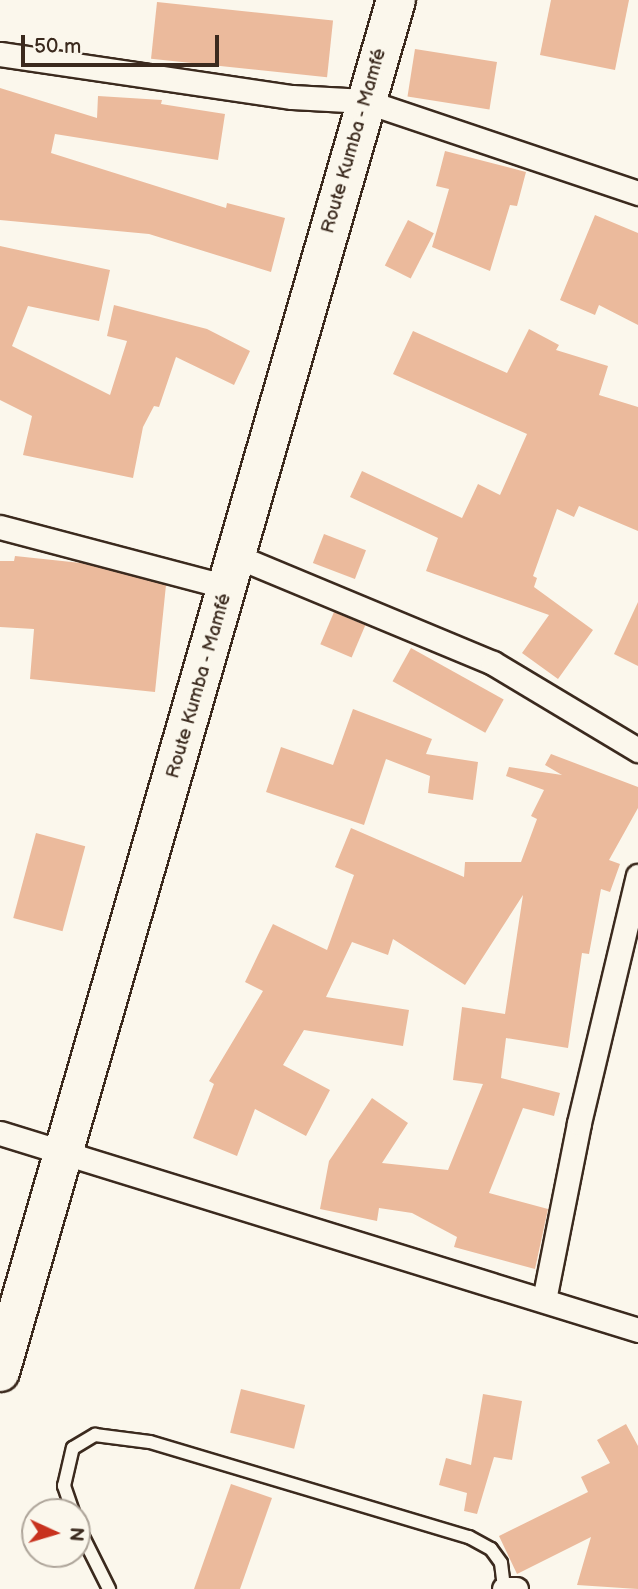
<!DOCTYPE html>
<html>
<head>
<meta charset="utf-8">
<style>
	body { margin:0 }
	#map { position:relative; width:638px; height:1589px; overflow:hidden; background:#fbf7ec; font-family:"Balsamiq Sans",sans-serif }
	div>[style] { position:absolute }
	.building>* { inset:0; background:#ebba9c; transform-origin:0 0 }
	.roads { filter:drop-shadow(2px 0 #3b2a1e) drop-shadow(-2px 0 #3b2a1e) drop-shadow(0 2px #3b2a1e) drop-shadow(0 -2px #3b2a1e) }
	.lane>* { height:12px; margin:-6px; padding:0 6px; transform-origin:6px; border-radius:6px; background:#fbf7ec }
	.street>* { height:23px; margin:-11.5px; padding:0 11.5px; transform-origin:11.5px; border-radius:11.5px; background:#fbf7ec }
	.highway>* { height:38px; margin:-19px; padding:0 19px; transform-origin:19px; border-radius:19px; background:#fbf7ec }
	span { translate:-50% -50%; white-space:nowrap; text-align:center; line-height:1.15; -webkit-text-stroke:7px #fbf7ec; paint-order:stroke }
	.street-label { font-size:19px; color:#3b2a1e }
	.north { position:absolute; left:21px; top:1498px; width:70px; height:70px; box-sizing:border-box; background:#fbf7ec; border:2px solid #aea59a; border-radius:50%; rotate:94deg; font-size:19px; font-weight:700; line-height:28px; text-align:center; color:#3b2a1e }
	.north::after { content:''; display:block; margin:auto; width:24px; height:32px; background:#c8321e; clip-path:polygon(50% 0,100% 100%,50% 72%,0 100%) }
	.scale { position:absolute; left:21px; top:35px; width:198px; height:32px; box-sizing:border-box; border:4px solid #3b2a1e; border-top:0; padding-left:9px; font-size:21px; line-height:24px; white-space:nowrap; color:#3b2a1e; -webkit-text-stroke:5px #fbf7ec; paint-order:stroke }
</style>
</head>
<body>
<div id="map">
	<div class="building">
		<i style="clip-path:polygon(551px 0,629px 0,615px 70px,540px 55px)"></i>
		<i style="left:157px;top:2px;width:177px;height:57px;rotate:6deg"></i>
		<i style="left:415px;top:49px;width:83px;height:48px;rotate:9deg"></i>
		<i style="clip-path:polygon(0 88px,97px 118px,98px 96px,162px 100px,161px 104px,225px 114px,218px 160px,55px 134px,51px 153px,226px 208px,227px 203px,285px 218px,271px 272px,149px 234px,0 220px)"></i>
		<i style="clip-path:polygon(445px 151px,526px 172px,517px 206px,510px 205px,490px 271px,432px 247px,449px 189px,436px 186px)"></i>
		<i style="clip-path:polygon(595px 215px,638px 233px,638px 325px,599px 305px,595px 315px,560px 300px)"></i>
		<i style="left:408px;top:220px;width:29px;height:51px;rotate:27deg"></i>
		<i style="clip-path:polygon(0 246px,110px 270px,99px 321px,28px 306px,12px 346px,110px 395px,127px 341px,107px 336px,114px 305px,207px 329px,250px 351px,234px 385px,176px 357px,159px 407px,154px 406px,143px 427px,133px 478px,23px 455px,32px 416px,0 400px)"></i>
		<i style="clip-path:polygon(529px 329px,559px 345px,556px 350px,608px 366px,599px 395px,638px 407px,638px 531px,579px 506px,574px 517px,557px 509px,533px 576px,537px 578px,534px 587px,593px 630px,558px 679px,522px 653px,549px 615px,426px 571px,438px 538px,350px 497px,362px 471px,462px 518px,478px 484px,500px 495px,527px 434px,393px 374px,413px 331px,507px 373px)"></i>
		<i style="left:324px;top:534px;width:45px;height:31px;rotate:21deg"></i>
		<i style="clip-path:polygon(15px 556px,81px 563px,166px 585px,155px 692px,30px 679px,34px 629px,0 627px,0 561px,14px 561px)"></i>
		<i style="clip-path:polygon(638px 602px,638px 666px,614px 654px)"></i>
		<i style="left:334px;top:612px;width:34px;height:35px;rotate:23deg"></i>
		<i style="left:411px;top:648px;width:106px;height:38px;rotate:29deg"></i>
		<i style="clip-path:polygon(353px 709px,432px 739px,426px 754px,478px 762px,473px 800px,428px 793px,430px 776px,386px 759px,364px 825px,266px 792px,281px 747px,333px 765px)"></i>
		<i style="clip-path:polygon(551px 754px,638px 787px,638px 808px,609px 860px,620px 864px,610px 892px,601px 889px,589px 954px,582px 953px,568px 1048px,506px 1038px,501px 1078px,560px 1093px,554px 1116px,523px 1108px,489px 1193px,548px 1209px,535px 1269px,454px 1247px,457px 1237px,412px 1213px,379px 1208px,377px 1221px,320px 1209px,329px 1161px,372px 1098px,408px 1123px,382px 1163px,448px 1170px,483px 1084px,453px 1080px,462px 1007px,505px 1014px,523px 895px,465px 985px,393px 939px,388px 955px,352px 942px,326px 997px,409px 1010px,403px 1046px,304px 1030px,283px 1065px,330px 1090px,306px 1136px,255px 1109px,237px 1156px,193px 1138px,214px 1084px,209px 1081px,263px 991px,245px 982px,273px 924px,327px 950px,354px 875px,335px 867px,351px 828px,464px 877px,465px 862px,521px 862px,537px 819px,531px 816px,544px 790px,506px 776px,509px 767px,562px 775px,545px 765px)"></i>
		<i style="left:36px;top:833px;width:51px;height:88px;rotate:15deg"></i>
		<i style="left:241px;top:1389px;width:66px;height:45px;rotate:14deg"></i>
		<i style="clip-path:polygon(483px 1394px,522px 1401px,512px 1460px,494px 1457px,477px 1514px,464px 1511px,467px 1493px,439px 1485px,446px 1458px,471px 1465px)"></i>
		<i style="clip-path:polygon(626px 1424px,638px 1446px,638px 1589px,577px 1585px,591px 1537px,517px 1574px,499px 1536px,588px 1492px,581px 1477px,610px 1463px,597px 1440px)"></i>
		<i style="clip-path:polygon(231px 1484px,272px 1498px,240px 1589px,194px 1589px)"></i>
	</div>
	<div class="roads">
		<div class="lane">
			<i style="left:73px;top:1512px;width:28px;rotate:-109deg"></i>
			<i style="left:64px;top:1486px;width:39px;rotate:-77deg"></i>
			<i style="left:73px;top:1448px;width:26px;rotate:-31deg"></i>
			<i style="left:95px;top:1435px;width:55px;rotate:7.3deg"></i>
			<i style="left:150px;top:1442px;width:333px;rotate:16.6deg"></i>
			<i style="left:469px;top:1537px;width:25px;rotate:29deg"></i>
			<i style="left:491px;top:1549px;width:17px;rotate:54deg"></i>
			<i style="left:501px;top:1563px;width:23px;rotate:83deg"></i>
			<i style="left:77px;top:1525px;width:72px;rotate:63.4deg"></i>
		</div>
		<div class="street">
			<i style="left:0;top:54px;width:295px;rotate:8.4deg"></i>
			<i style="left:292px;top:97px;width:73px;rotate:3.1deg"></i>
			<i style="left:365px;top:101px;width:288px;rotate:18.6deg"></i>
			<i style="left:0;top:527px;width:235px;rotate:14.8deg"></i>
			<i style="left:236px;top:556px;width:278px;rotate:22.6deg"></i>
			<i style="left:493px;top:663px;width:169px;rotate:31deg"></i>
			<i style="left:0;top:1133px;width:668px;rotate:17.16deg"></i>
			<i style="left:544px;top:1300px;width:180px;rotate:-78.8deg"></i>
			<i style="left:579px;top:1123px;width:254px;rotate:-76.6deg"></i>
			<i style="left:504px;top:1589px;width:12px"></i>
		</div>
		<div class="highway">
			<i style="left:0;top:1372px;width:1428px;rotate:-73.9deg"></i>
		</div>
	</div>
	<div class="street-label">
		<span style="left:354px;top:141px;rotate:-74deg">Route Kumba - Mamfé</span>
		<span style="left:199px;top:686px;rotate:-74deg">Route Kumba - Mamfé</span>
	</div>
	<div class="north">N</div>
	<div class="scale">50 m</div>
</div>
</body>
</html>
